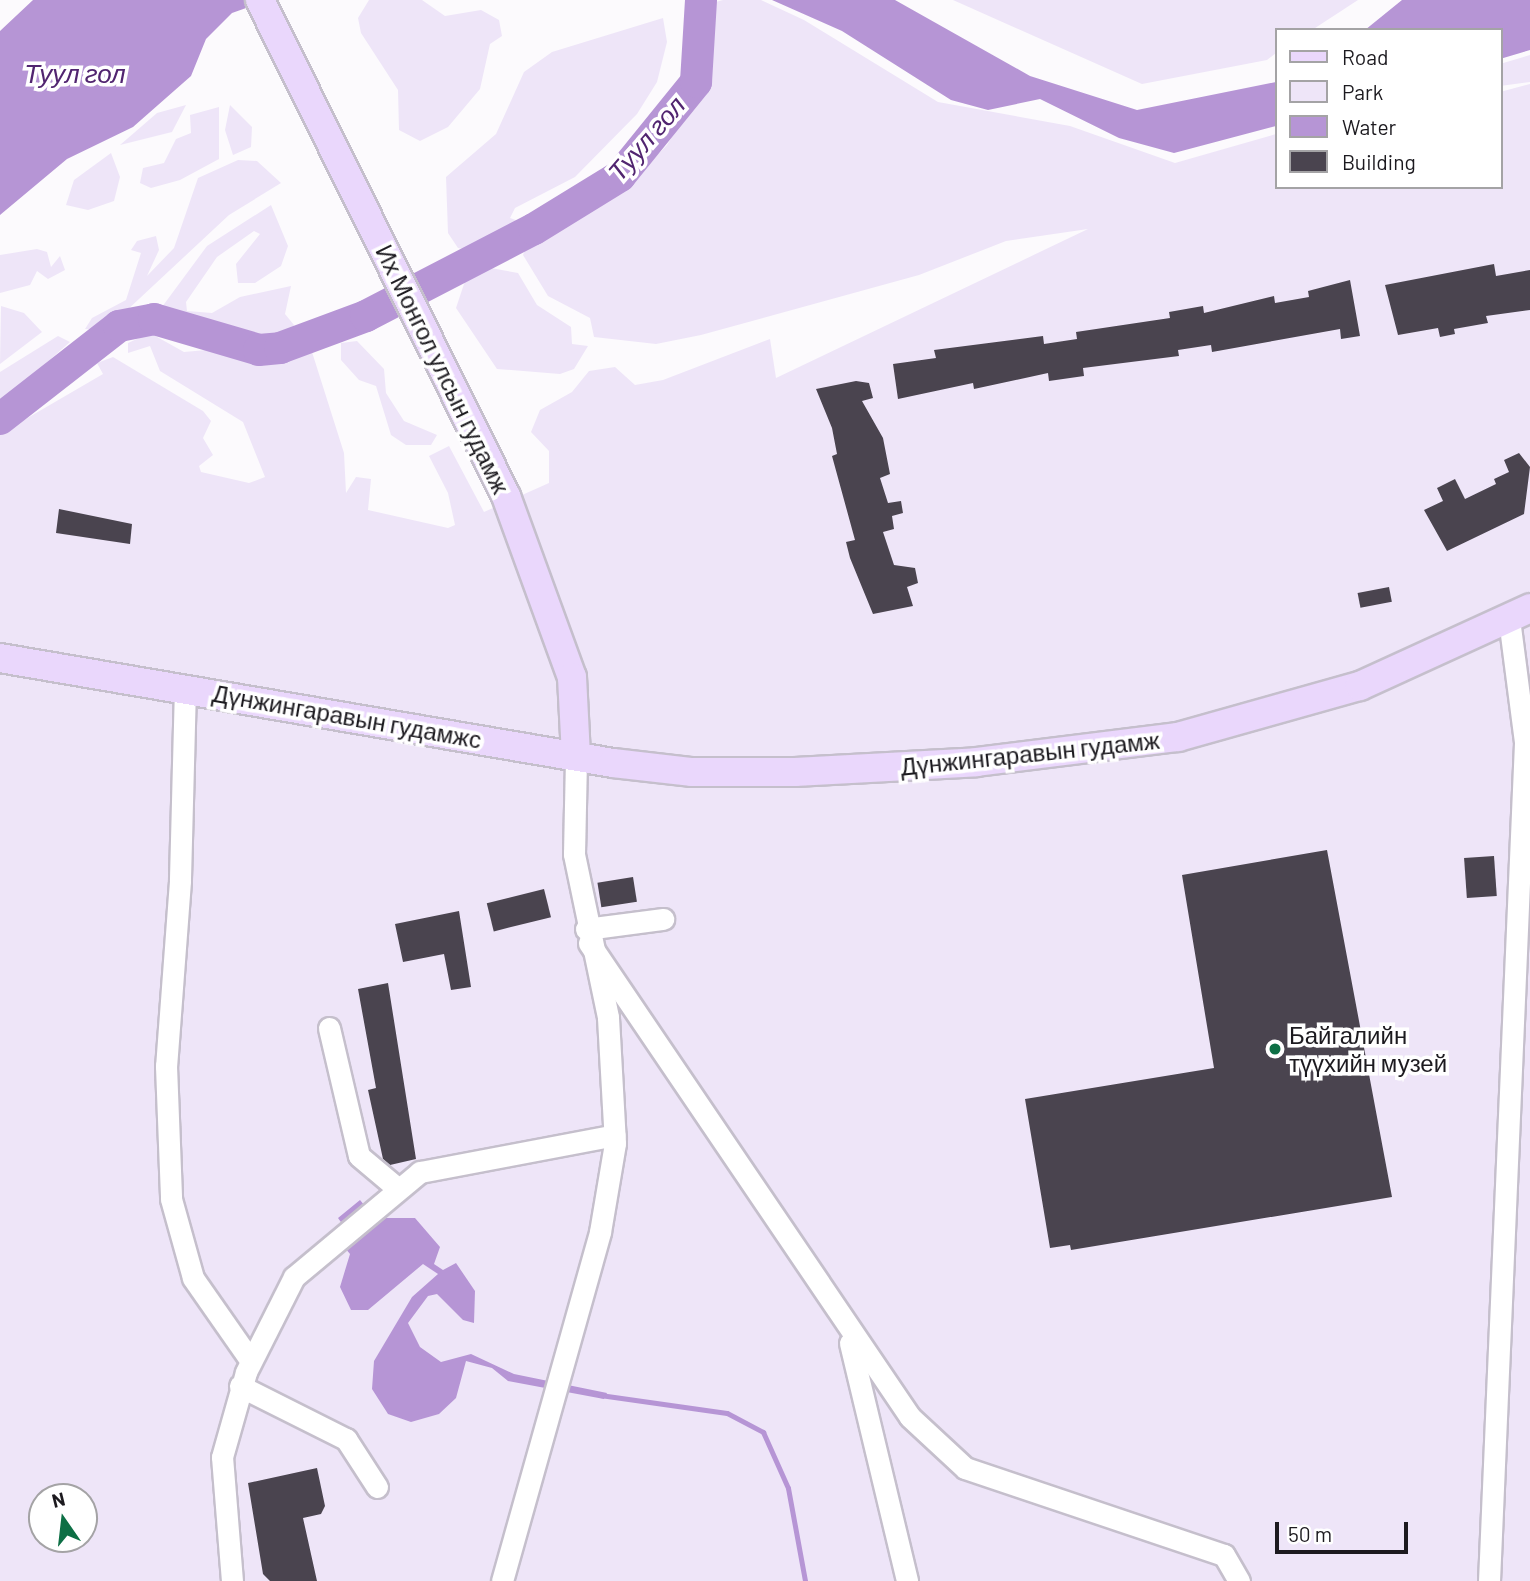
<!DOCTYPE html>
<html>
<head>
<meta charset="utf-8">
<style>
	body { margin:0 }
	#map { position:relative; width:1530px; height:1581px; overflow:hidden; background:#fcfafd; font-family:Barlow,sans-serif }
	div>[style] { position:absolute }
	.green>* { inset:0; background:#eee5f8 }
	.water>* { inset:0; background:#b695d5 }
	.stream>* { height:5px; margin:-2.5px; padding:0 2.5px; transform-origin:2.5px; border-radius:2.5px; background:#b695d5 }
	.river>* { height:32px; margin:-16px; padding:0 16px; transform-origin:16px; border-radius:16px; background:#b695d5 }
	.building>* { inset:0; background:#4a444f; transform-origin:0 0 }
	.roads { filter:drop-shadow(2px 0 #c5bfcc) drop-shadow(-2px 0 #c5bfcc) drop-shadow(0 2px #c5bfcc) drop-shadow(0 -2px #c5bfcc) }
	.minor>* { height:21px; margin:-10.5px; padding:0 10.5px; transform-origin:10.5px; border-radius:10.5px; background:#fff }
	.major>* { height:28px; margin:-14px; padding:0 14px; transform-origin:14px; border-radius:14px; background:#ead7fc }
	.dots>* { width:19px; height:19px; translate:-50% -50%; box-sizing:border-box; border:4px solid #fff; border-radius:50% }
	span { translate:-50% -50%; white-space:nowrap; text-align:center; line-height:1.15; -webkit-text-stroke:7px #fff; paint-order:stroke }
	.street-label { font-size:24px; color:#1c1a1f }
	.poi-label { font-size:24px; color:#1c1a1f }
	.left { translate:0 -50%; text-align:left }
	.water-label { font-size:26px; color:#512570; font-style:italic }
	.legend { position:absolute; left:1275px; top:28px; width:228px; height:161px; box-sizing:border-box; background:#fff; border:2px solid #a4a3a5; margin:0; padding:9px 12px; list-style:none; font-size:21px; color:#1c1a1f }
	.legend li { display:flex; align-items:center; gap:14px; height:35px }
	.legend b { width:35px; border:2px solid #a4a3a5 }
	.north { position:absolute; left:28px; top:1483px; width:70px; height:70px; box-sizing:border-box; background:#fff; border:2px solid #a4a3a5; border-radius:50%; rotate:346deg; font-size:19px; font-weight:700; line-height:28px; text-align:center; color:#1c1a1f }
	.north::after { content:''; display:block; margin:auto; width:24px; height:32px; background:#0d6f45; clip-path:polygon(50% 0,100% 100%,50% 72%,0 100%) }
	.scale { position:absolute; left:1275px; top:1522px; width:133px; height:32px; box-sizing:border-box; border:4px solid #1c1a1f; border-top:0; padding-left:9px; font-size:21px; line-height:24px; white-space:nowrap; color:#1c1a1f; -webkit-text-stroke:5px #fff; paint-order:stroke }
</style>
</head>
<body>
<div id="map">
	<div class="green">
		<i style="clip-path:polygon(369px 0,422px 0,445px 16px,481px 10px,499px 20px,502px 36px,490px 44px,480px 89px,448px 127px,420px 141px,399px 130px,398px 90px,361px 33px,358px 18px)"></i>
		<i style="clip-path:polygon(evenodd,723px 0,761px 0,804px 20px,938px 102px,1070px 126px,1175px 163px,1276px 134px,1276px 187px,1500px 187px,1500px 92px,1530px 84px,1530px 1581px,0 1581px,0 434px,103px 374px,97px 363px,113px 357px,203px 411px,211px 421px,203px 438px,213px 455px,199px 466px,201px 472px,249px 483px,265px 477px,243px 422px,160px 371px,150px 346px,128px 353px,128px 343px,150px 333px,184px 352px,217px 349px,273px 359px,312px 352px,344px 453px,346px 493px,356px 477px,371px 479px,368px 510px,448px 528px,455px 525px,448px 493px,429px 456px,449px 446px,484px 512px,549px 483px,549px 451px,531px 432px,540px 410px,572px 392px,589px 371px,615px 367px,635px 385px,663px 380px,770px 339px,776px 378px,1088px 229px,1006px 241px,919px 275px,701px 335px,656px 344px,594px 337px,590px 318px,548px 296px,523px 255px,527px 245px,622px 192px,667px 145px,712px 72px,712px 3px,723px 0,42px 1497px,84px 1497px,84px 1539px,42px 1539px,42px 1497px)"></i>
		<i style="clip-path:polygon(953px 0,1358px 0,1312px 30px,1276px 30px,1276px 53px,1267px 60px,1142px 84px)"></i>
		<i style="clip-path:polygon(663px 18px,667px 42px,657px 82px,637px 114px,575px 177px,515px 208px,510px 218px,527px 224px,518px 234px,473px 251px,458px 248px,448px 233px,446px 177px,496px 134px,524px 72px,552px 52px)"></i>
		<i style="clip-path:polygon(1530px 55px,1530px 82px,1500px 86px,1500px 64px)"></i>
		<i style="clip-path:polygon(186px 105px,172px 132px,120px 145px,157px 113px)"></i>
		<i style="clip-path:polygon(230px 105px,252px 127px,251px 147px,233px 155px,225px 130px)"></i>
		<i style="clip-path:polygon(219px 107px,219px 159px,180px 180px,151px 188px,140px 183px,143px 168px,164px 163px,176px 139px,191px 133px,190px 115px)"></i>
		<i style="clip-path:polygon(111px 153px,120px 177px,114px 201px,88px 210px,66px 205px,74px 180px)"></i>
		<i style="clip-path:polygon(238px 160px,257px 161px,281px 183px,229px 215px,124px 313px,100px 330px,85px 329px,92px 318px,126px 300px,141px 253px,131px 250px,137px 241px,156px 236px,159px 250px,147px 276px,174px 248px,198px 178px)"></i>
		<i style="clip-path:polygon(271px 205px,288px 246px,281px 266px,255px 283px,238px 283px,236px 264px,260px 234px,254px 231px,217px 257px,186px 302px,187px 311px,212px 313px,240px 297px,291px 286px,285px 314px,294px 325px,291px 333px,268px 338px,159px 311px,207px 246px)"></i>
		<i style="clip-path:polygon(37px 249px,47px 252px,51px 267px,60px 256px,65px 270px,48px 279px,37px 271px,30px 285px,0 293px,0 255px)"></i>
		<i style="clip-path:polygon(491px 268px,518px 273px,537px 305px,571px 327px,572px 344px,588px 346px,574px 369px,560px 374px,497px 369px,456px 308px,465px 281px)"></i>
		<i style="clip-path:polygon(1px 306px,24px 313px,42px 332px,0 364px)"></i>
		<i style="clip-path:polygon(58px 336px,70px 342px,0 404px,0 372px)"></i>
		<i style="clip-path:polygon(357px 341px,384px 369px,386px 393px,404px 421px,437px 435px,431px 445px,406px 445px,391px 435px,376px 386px,359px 380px,341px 360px,341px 343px)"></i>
	</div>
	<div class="water">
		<i style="clip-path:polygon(33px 0,269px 0,232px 13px,206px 39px,191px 76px,133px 127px,67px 159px,0 215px,0 31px)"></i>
		<i style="clip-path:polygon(772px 0,895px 0,1030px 76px,1137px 110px,1276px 82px,1276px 126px,1174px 153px,1119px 138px,1040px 99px,988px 110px,951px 100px,842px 31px)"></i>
		<i style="clip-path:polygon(1402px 0,1530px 0,1530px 50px,1500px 59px,1500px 30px,1365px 30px)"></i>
		<i style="clip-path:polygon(360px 1200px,375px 1218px,415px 1218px,440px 1247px,434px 1264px,443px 1270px,456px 1263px,475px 1291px,474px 1323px,463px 1320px,437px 1294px,428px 1296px,408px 1323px,420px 1347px,441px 1362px,471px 1354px,514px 1374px,607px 1393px,604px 1399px,508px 1381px,492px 1368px,466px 1361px,456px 1398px,439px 1414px,411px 1422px,388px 1414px,372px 1389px,374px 1361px,412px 1297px,438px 1274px,423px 1264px,368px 1310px,351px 1310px,340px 1287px,350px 1254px,345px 1248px,353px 1239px,338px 1218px)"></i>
	</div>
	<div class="stream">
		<i style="left:600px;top:1395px;width:128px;rotate:8.1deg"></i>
		<i style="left:727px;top:1413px;width:41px;rotate:27.8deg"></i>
		<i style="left:763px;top:1432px;width:61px;rotate:65.9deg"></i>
		<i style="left:788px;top:1488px;width:95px;rotate:79.6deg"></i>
	</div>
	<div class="river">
		<i style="left:0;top:419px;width:151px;rotate:-38deg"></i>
		<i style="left:119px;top:326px;width:36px;rotate:-11deg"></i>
		<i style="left:154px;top:319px;width:109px;rotate:16.4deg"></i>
		<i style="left:259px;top:350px;width:21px;rotate:-5deg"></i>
		<i style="left:280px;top:348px;width:92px;rotate:-20.4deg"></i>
		<i style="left:366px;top:316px;width:189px;rotate:-27.4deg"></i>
		<i style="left:534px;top:229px;width:101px;rotate:-31.6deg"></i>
		<i style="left:620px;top:176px;width:121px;rotate:-51deg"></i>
		<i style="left:696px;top:82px;width:82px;rotate:-86.5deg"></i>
	</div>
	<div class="building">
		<i style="clip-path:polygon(1494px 264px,1496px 276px,1530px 270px,1530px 310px,1486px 316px,1488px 323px,1454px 329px,1455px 334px,1440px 337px,1438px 328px,1398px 335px,1385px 285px)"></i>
		<i style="clip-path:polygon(1350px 280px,1360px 336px,1341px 339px,1340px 329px,1212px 352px,1211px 345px,1178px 350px,1179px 356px,1083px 368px,1084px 376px,1049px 381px,1048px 373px,974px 389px,973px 383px,898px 399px,893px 364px,936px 358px,934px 350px,1043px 336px,1044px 344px,1077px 339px,1076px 332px,1170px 318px,1169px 312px,1203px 306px,1204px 313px,1274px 296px,1275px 303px,1309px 297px,1308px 291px)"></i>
		<i style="clip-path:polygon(856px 381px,869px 383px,873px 398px,862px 401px,883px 438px,890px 474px,880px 478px,888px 503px,901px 501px,903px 513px,892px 516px,894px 529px,883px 532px,894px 565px,915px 568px,918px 583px,907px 587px,913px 606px,873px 614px,850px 558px,846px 542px,855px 540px,832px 456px,837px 454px,832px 428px,816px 389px)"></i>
		<i style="clip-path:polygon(1519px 453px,1530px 467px,1524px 514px,1447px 551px,1424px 510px,1443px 501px,1437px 488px,1455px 479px,1465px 499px,1496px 484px,1494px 479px,1509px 472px,1504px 460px)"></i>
		<i style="clip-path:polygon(59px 509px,132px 524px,130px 544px,56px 533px)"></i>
		<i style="left:1389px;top:587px;width:15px;height:32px;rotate:79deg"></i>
		<i style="clip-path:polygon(1327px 850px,1392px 1197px,1071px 1250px,1070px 1245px,1050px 1248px,1025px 1099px,1214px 1068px,1182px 875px)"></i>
		<i style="left:1494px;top:856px;width:40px;height:30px;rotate:86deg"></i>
		<i style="left:633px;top:877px;width:25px;height:36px;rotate:81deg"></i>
		<i style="left:544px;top:889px;width:29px;height:59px;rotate:76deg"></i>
		<i style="clip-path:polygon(459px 911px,471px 987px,451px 990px,444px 954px,403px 962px,395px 924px)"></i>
		<i style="clip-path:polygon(388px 983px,416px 1159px,390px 1165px,383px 1159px,368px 1090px,376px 1088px,358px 989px)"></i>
		<i style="clip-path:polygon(317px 1468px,325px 1506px,321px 1514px,303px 1518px,317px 1581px,270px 1581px,263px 1574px,248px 1483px)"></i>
	</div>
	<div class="roads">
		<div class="minor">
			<i style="left:185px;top:687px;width:194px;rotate:91.5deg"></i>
			<i style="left:180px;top:881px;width:186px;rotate:94.3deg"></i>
			<i style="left:166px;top:1066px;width:133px;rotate:87.8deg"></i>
			<i style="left:171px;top:1199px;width:82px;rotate:74.4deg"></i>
			<i style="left:193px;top:1278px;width:101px;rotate:55.1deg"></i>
			<i style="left:586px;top:929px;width:78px;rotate:-7.4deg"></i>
			<i style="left:589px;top:943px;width:572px;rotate:55.89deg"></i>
			<i style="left:910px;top:1417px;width:75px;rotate:42.8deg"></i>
			<i style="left:965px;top:1468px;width:273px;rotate:18.6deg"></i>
			<i style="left:1224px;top:1555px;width:30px;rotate:60deg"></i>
			<i style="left:329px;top:1028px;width:131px;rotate:76.8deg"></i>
			<i style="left:359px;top:1156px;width:48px;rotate:40deg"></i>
			<i style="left:850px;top:1343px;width:245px;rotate:76.5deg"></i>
			<i style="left:240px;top:1386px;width:119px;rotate:26.6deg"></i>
			<i style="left:346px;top:1439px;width:57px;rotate:57.1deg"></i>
			<i style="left:232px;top:1581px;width:124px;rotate:-94.6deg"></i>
			<i style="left:222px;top:1457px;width:88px;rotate:-74.2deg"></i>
			<i style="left:246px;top:1372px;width:106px;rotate:-63.2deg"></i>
			<i style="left:294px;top:1277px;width:164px;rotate:-39.8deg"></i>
			<i style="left:420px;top:1172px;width:198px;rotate:-10.7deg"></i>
			<i style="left:502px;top:1581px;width:362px;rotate:-74.3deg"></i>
			<i style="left:600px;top:1232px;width:90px;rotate:-80.4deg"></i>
			<i style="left:615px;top:1143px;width:126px;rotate:-93.2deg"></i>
			<i style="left:608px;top:1017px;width:167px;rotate:-101.8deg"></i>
			<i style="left:574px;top:854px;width:99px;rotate:-88.8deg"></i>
			<i style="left:1489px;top:1581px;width:840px;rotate:-87.54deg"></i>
			<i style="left:1525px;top:742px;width:125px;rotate:-97.4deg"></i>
		</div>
		<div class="major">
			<i style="left:260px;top:0;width:554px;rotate:63.62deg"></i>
			<i style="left:506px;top:496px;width:193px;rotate:70deg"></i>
			<i style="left:572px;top:677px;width:78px;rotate:87.1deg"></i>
			<i style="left:0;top:658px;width:622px;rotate:9.72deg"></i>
			<i style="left:613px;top:763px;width:80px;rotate:6.5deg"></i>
			<i style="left:692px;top:772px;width:103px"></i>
			<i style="left:795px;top:772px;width:182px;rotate:-3.1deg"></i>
			<i style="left:977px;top:762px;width:203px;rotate:-7.1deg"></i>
			<i style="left:1178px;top:737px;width:189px;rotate:-15.7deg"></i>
			<i style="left:1360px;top:686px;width:187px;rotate:-24.6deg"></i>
		</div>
	</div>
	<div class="dots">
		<i style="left:1275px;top:1049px;background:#0d6f45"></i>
	</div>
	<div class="street-label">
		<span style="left:443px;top:369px;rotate:64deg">Их Монгол улсын гудамж</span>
		<span style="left:347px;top:716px;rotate:10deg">Дүнжингаравын гудамжс</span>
		<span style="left:1030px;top:753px;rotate:-6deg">Дүнжингаравын гудамж</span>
	</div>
	<div class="poi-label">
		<span class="left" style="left:1289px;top:1049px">Байгалийн<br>түүхийн музей</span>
	</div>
	<div class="water-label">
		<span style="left:75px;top:73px">Туул гол</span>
		<span style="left:646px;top:138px;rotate:-49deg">Туул гол</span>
	</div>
	<ul class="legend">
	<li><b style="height:9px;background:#ead7fc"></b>Road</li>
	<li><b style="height:19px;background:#eee5f8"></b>Park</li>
	<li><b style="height:19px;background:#b695d5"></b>Water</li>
	<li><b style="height:19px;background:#4a444f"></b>Building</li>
	</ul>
	<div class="north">N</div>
	<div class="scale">50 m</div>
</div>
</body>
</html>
